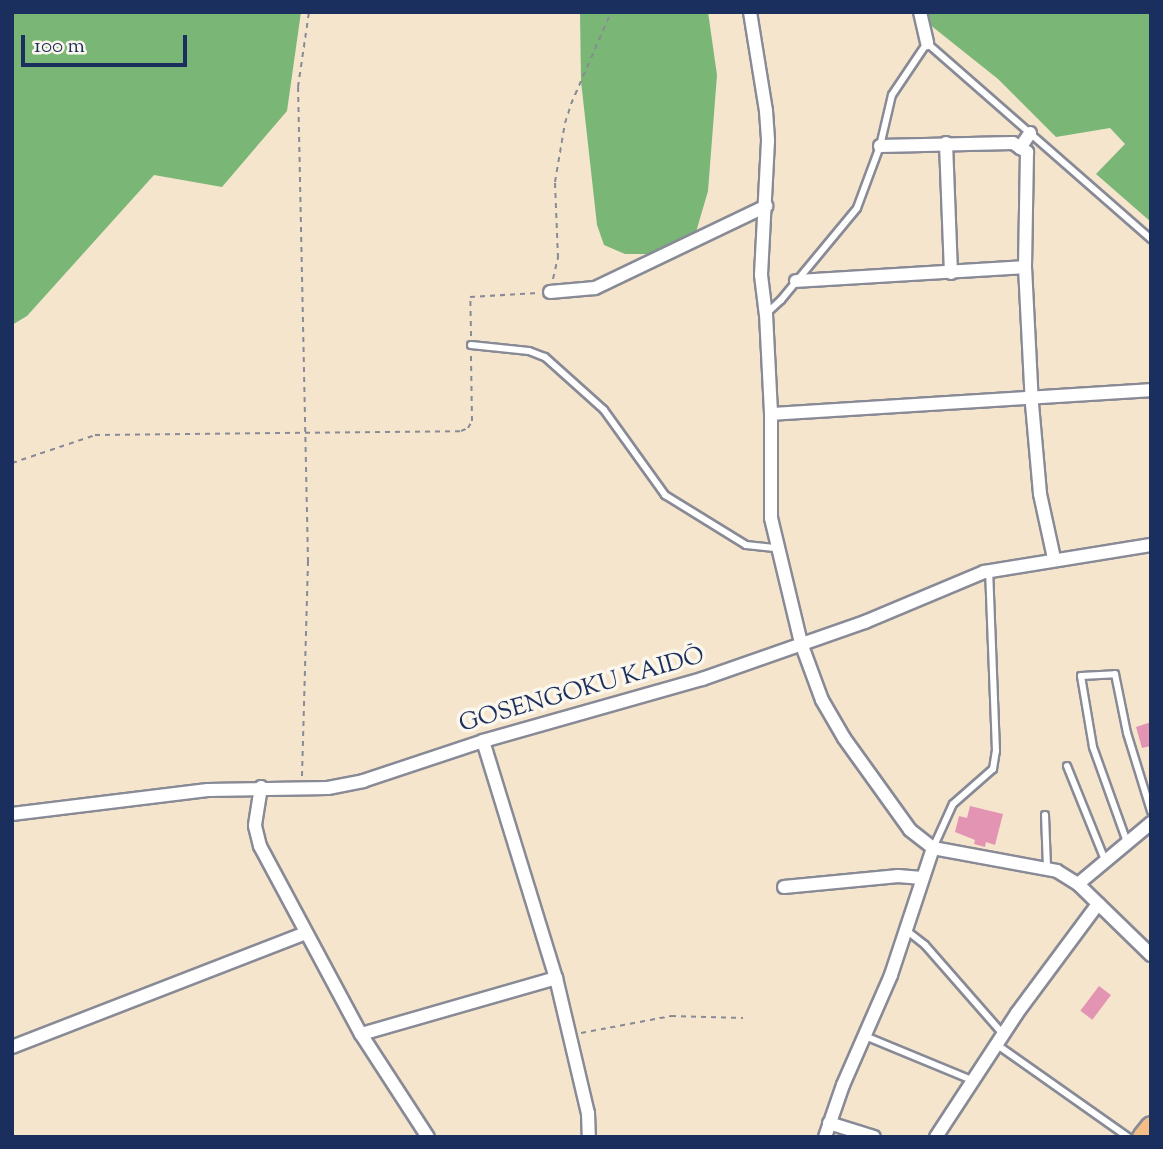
<!DOCTYPE html>
<html>
<head>
<meta charset="utf-8">
<style>
	body { margin:0 }
	#map { position:relative; width:1163px; height:1149px; overflow:hidden; background:#f5e5cd; font-family:"Sorts Mill Goudy",serif }
	div>[style] { position:absolute }
	.forest>* { inset:0; background:#7ab776 }
	.building>* { inset:0; background:#e394b3; transform-origin:0 0 }
	.path>* { height:2px; margin-top:-1px; transform-origin:0; background:repeating-linear-gradient(90deg,#888a96 0 5px,transparent 0 10px) }
	.roads { filter:drop-shadow(2px 0 #888a96) drop-shadow(-2px 0 #888a96) drop-shadow(0 2px #888a96) drop-shadow(0 -2px #888a96) }
	.service>* { height:6px; margin:-3px; padding:0 3px; transform-origin:3px; border-radius:3px; background:#fff }
	.minor>* { height:12px; margin:-6px; padding:0 6px; transform-origin:6px; border-radius:6px; background:#fff }
	.trunk>* { height:21px; margin:-10.5px; padding:0 10.5px; transform-origin:10.5px; border-radius:10.5px; background:#f6be87 }
	span { translate:-50% -50%; white-space:nowrap; text-align:center; line-height:1.15; -webkit-text-stroke:7px #fbf7ec; paint-order:stroke }
	.street-label { font-size:24px; color:#1b2f5e }
	.frame { position:absolute; inset:0; border:14px solid #1b2f5e; pointer-events:none }
	.scale { position:absolute; left:21px; top:35px; width:166px; height:32px; box-sizing:border-box; border:4px solid #1b2f5e; border-top:0; padding-left:9px; font-size:21px; line-height:24px; white-space:nowrap; color:#1b2f5e; -webkit-text-stroke:5px #fbf7ec; paint-order:stroke }
</style>
</head>
<body>
<div id="map">
	<div class="forest">
		<i style="clip-path:polygon(12px 12px,301px 12px,287px 111px,222px 187px,154px 175px,27px 316px,12px 325px)"></i>
		<i style="clip-path:polygon(580px 12px,708px 12px,717px 75px,708px 191px,694px 239px,675px 249px,652px 254px,625px 254px,604px 245px,597px 225px,581px 81px)"></i>
		<i style="clip-path:polygon(914px 12px,1151px 12px,1151px 222px,1096px 174px,1125px 144px,1110px 128px,1056px 137px,998px 79px)"></i>
	</div>
	<div class="building">
		<i style="clip-path:polygon(1151px 722px,1151px 746px,1142px 748px,1136px 727px)"></i>
		<i style="clip-path:polygon(970px 806px,1003px 814px,995px 845px,986px 842px,985px 847px,974px 844px,975px 840px,955px 832px,959px 816px,967px 818px)"></i>
		<i style="left:1099px;top:986px;width:15px;height:31px;rotate:37deg"></i>
	</div>
	<div class="path">
		<i style="left:553px;top:279px;width:22px;rotate:-77deg"></i>
		<i style="left:558px;top:258px;width:76px;rotate:-92.3deg"></i>
		<i style="left:555px;top:182px;width:60px;rotate:-80.4deg"></i>
		<i style="left:565px;top:123px;width:20px;rotate:-72deg"></i>
		<i style="left:571px;top:104px;width:100px;rotate:-66.5deg"></i>
		<i style="left:471px;top:336px;width:39px;rotate:-91deg"></i>
		<i style="left:470px;top:297px;width:68px;rotate:-3.4deg"></i>
		<i style="left:12px;top:463px;width:88px;rotate:-18.6deg"></i>
		<i style="left:95px;top:435px;width:366px;rotate:-0.6deg"></i>
		<i style="left:461px;top:431px;width:8px;rotate:-23deg"></i>
		<i style="left:468px;top:428px;width:8px;rotate:-60deg"></i>
		<i style="left:472px;top:421px;width:65px;rotate:-90.9deg"></i>
		<i style="left:302px;top:776px;width:214px;rotate:-88.4deg"></i>
		<i style="left:308px;top:562px;width:475px;rotate:-91.2deg"></i>
		<i style="left:298px;top:87px;width:76px;rotate:-81.7deg"></i>
		<i style="left:581px;top:1033px;width:92px;rotate:-10.7deg"></i>
		<i style="left:671px;top:1016px;width:72px;rotate:1.6deg"></i>
	</div>
	<div class="roads">
		<div class="service">
			<i style="left:768px;top:312px;width:18px;rotate:-43deg"></i>
			<i style="left:781px;top:300px;width:119px;rotate:-50.4deg"></i>
			<i style="left:857px;top:208px;width:66px;rotate:-69.6deg"></i>
			<i style="left:880px;top:146px;width:52px;rotate:-76.8deg"></i>
			<i style="left:892px;top:95px;width:63px;rotate:-56.1deg"></i>
			<i style="left:927px;top:43px;width:298px;rotate:41.2deg"></i>
			<i style="left:471px;top:345px;width:58px;rotate:5.9deg"></i>
			<i style="left:529px;top:351px;width:17px;rotate:21deg"></i>
			<i style="left:545px;top:357px;width:79px;rotate:41.9deg"></i>
			<i style="left:604px;top:410px;width:105px;rotate:54.3deg"></i>
			<i style="left:665px;top:495px;width:95px;rotate:31.7deg"></i>
			<i style="left:746px;top:545px;width:31px;rotate:6deg"></i>
			<i style="left:1067px;top:766px;width:101px;rotate:68deg"></i>
			<i style="left:1045px;top:815px;width:53px;rotate:87.8deg"></i>
			<i style="left:1127px;top:842px;width:101px;rotate:-109.7deg"></i>
			<i style="left:1093px;top:747px;width:72px;rotate:-99.6deg"></i>
			<i style="left:1081px;top:676px;width:34px;rotate:-3deg"></i>
			<i style="left:1115px;top:674px;width:60px;rotate:78.5deg"></i>
			<i style="left:1127px;top:733px;width:82px;rotate:72.9deg"></i>
			<i style="left:933px;top:848px;width:48px;rotate:-65.6deg"></i>
			<i style="left:953px;top:804px;width:53px;rotate:-41.2deg"></i>
			<i style="left:993px;top:769px;width:18px;rotate:-81deg"></i>
			<i style="left:996px;top:751px;width:179px;rotate:-92.2deg"></i>
			<i style="left:906px;top:930px;width:24px;rotate:38deg"></i>
			<i style="left:925px;top:945px;width:117px;rotate:48.8deg"></i>
			<i style="left:865px;top:1036px;width:116px;rotate:22.4deg"></i>
			<i style="left:996px;top:1044px;width:161px;rotate:35.2deg"></i>
		</div>
		<div class="minor">
			<i style="left:750px;top:12px;width:100px;rotate:80.8deg"></i>
			<i style="left:766px;top:111px;width:30px;rotate:86deg"></i>
			<i style="left:768px;top:141px;width:134px;rotate:93deg"></i>
			<i style="left:761px;top:275px;width:39px;rotate:83deg"></i>
			<i style="left:766px;top:314px;width:100px;rotate:87.1deg"></i>
			<i style="left:771px;top:414px;width:104px;rotate:90deg"></i>
			<i style="left:771px;top:518px;width:129px;rotate:76.5deg"></i>
			<i style="left:801px;top:643px;width:61px;rotate:69.8deg"></i>
			<i style="left:822px;top:700px;width:44px;rotate:59.9deg"></i>
			<i style="left:844px;top:738px;width:113px;rotate:54.3deg"></i>
			<i style="left:910px;top:830px;width:29px;rotate:38deg"></i>
			<i style="left:933px;top:848px;width:126px;rotate:10.5deg"></i>
			<i style="left:1057px;top:871px;width:25px;rotate:32deg"></i>
			<i style="left:1078px;top:884px;width:102px;rotate:44.2deg"></i>
			<i style="left:920px;top:12px;width:32px;rotate:77deg"></i>
			<i style="left:946px;top:143px;width:130px;rotate:87.8deg"></i>
			<i style="left:880px;top:146px;width:133px;rotate:-1.3deg"></i>
			<i style="left:1013px;top:143px;width:17px;rotate:33deg"></i>
			<i style="left:1027px;top:152px;width:115px;rotate:91deg"></i>
			<i style="left:1025px;top:267px;width:137px;rotate:87.1deg"></i>
			<i style="left:1032px;top:404px;width:90px;rotate:84.9deg"></i>
			<i style="left:1040px;top:494px;width:66px;rotate:77.7deg"></i>
			<i style="left:1020px;top:148px;width:18px;rotate:-56deg"></i>
			<i style="left:796px;top:281px;width:229px;rotate:-3.5deg"></i>
			<i style="left:550px;top:292px;width:45px;rotate:-5.1deg"></i>
			<i style="left:595px;top:288px;width:190px;rotate:-25.6deg"></i>
			<i style="left:771px;top:414px;width:381px;rotate:-3.6deg"></i>
			<i style="left:483px;top:741px;width:248px;rotate:72.9deg"></i>
			<i style="left:556px;top:978px;width:139px;rotate:76.7deg"></i>
			<i style="left:588px;top:1113px;width:24px;rotate:88deg"></i>
			<i style="left:261px;top:787px;width:39px;rotate:99deg"></i>
			<i style="left:255px;top:826px;width:21px;rotate:76deg"></i>
			<i style="left:260px;top:846px;width:213px;rotate:61.8deg"></i>
			<i style="left:361px;top:1034px;width:123px;rotate:57deg"></i>
			<i style="left:12px;top:814px;width:197px;rotate:-7deg"></i>
			<i style="left:208px;top:790px;width:120px;rotate:-1deg"></i>
			<i style="left:328px;top:788px;width:36px;rotate:-11deg"></i>
			<i style="left:363px;top:781px;width:126px;rotate:-18.4deg"></i>
			<i style="left:483px;top:741px;width:228px;rotate:-15.8deg"></i>
			<i style="left:702px;top:679px;width:173px;rotate:-19.3deg"></i>
			<i style="left:865px;top:622px;width:129px;rotate:-22.8deg"></i>
			<i style="left:984px;top:572px;width:169px;rotate:-9.2deg"></i>
			<i style="left:1078px;top:884px;width:95px;rotate:-39.9deg"></i>
			<i style="left:784px;top:887px;width:115px;rotate:-5.5deg"></i>
			<i style="left:898px;top:876px;width:24px;rotate:5deg"></i>
			<i style="left:361px;top:1034px;width:203px;rotate:-16deg"></i>
			<i style="left:12px;top:1047px;width:315px;rotate:-21.2deg"></i>
			<i style="left:829px;top:1123px;width:47px;rotate:17.3deg"></i>
			<i style="left:825px;top:1137px;width:55px;rotate:-70.9deg"></i>
			<i style="left:843px;top:1085px;width:120px;rotate:-66.4deg"></i>
			<i style="left:891px;top:975px;width:134px;rotate:-71.7deg"></i>
			<i style="left:936px;top:1137px;width:148px;rotate:-56.8deg"></i>
			<i style="left:1017px;top:1013px;width:136px;rotate:-53.4deg"></i>
		</div>
		<div class="trunk">
			<i style="left:1143px;top:1137px;width:13px;rotate:-51deg"></i>
		</div>
	</div>
	<div class="street-label">
		<span style="left:582px;top:691px;rotate:-16deg">GOSENGOKU KAIDŌ</span>
	</div>
	<div class="frame"></div>
	<div class="scale">100 m</div>
</div>
</body>
</html>
